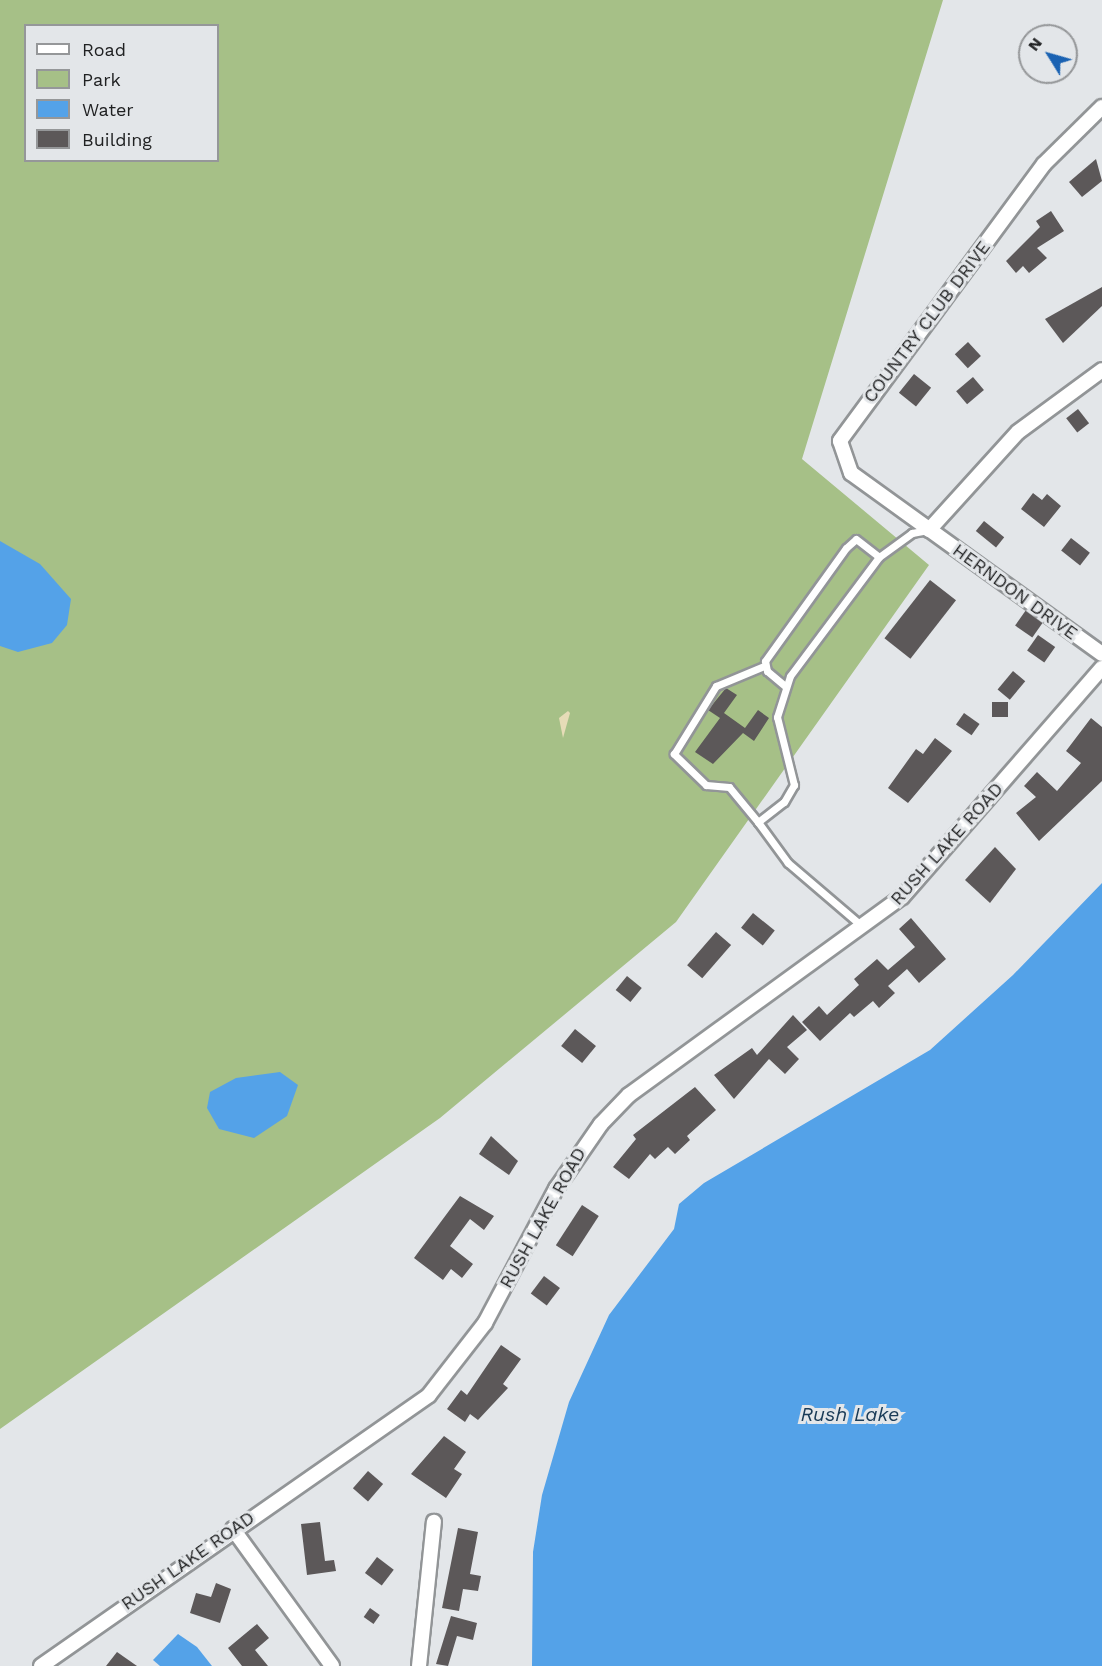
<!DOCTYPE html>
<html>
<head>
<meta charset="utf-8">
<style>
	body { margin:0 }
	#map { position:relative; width:1102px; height:1666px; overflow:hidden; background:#e3e6e9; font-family:"Work Sans",sans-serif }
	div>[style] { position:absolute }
	.green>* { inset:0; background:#a6c087 }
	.sand>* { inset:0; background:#e6dcb7 }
	.water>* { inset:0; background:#54a2e8 }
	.building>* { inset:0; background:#5c5859; transform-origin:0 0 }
	.roads { filter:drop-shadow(2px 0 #929597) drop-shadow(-2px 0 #929597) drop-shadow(0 2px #929597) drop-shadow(0 -2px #929597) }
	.service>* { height:7px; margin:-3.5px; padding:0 3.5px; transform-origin:3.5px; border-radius:3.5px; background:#fff }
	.minor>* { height:14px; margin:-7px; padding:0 7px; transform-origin:7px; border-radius:7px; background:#fff }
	span { translate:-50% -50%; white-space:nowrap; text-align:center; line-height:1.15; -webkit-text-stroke:6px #e3e6e9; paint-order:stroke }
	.street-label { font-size:18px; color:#202122 }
	.water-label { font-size:20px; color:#1a3b57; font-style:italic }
	.legend { position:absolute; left:24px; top:24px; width:195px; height:138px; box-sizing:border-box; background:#e3e6e9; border:2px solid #959799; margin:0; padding:8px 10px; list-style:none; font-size:18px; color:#202122 }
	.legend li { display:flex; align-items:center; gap:12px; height:30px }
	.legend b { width:30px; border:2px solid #959799 }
	.north { position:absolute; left:1018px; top:24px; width:60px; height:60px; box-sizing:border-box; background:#e3e6e9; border:2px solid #959799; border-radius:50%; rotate:307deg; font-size:16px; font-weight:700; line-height:24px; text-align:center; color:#202122 }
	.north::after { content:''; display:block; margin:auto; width:21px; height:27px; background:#1a62b2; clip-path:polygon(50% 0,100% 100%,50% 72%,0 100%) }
</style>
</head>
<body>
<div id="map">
	<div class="green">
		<i style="clip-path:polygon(evenodd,0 0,943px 0,802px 459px,929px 565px,676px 922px,440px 1118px,0 1429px,0 0,26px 26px,218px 26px,218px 160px,26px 160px,26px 26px)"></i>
	</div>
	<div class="sand">
		<i style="clip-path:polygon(568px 711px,570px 713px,563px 738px,559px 718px)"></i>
	</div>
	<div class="water">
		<i style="clip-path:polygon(0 541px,40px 564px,71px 599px,67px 625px,52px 643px,18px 652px,0 646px)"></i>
		<i style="clip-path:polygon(1102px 883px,1102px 1666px,532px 1666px,533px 1552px,542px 1495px,569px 1402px,609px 1315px,674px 1229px,679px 1204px,704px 1183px,930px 1050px,1013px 975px)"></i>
		<i style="clip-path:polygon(280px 1072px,298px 1085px,287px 1116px,254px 1138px,219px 1129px,207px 1108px,210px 1092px,236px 1078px)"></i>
		<i style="clip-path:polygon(178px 1634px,197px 1647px,212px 1666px,160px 1666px,153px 1660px)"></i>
	</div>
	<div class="building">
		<i style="clip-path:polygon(1096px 159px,1102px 181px,1082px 197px,1069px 182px)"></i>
		<i style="clip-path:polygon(1051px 211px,1064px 231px,1037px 248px,1047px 258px,1029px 273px,1023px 266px,1016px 273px,1006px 261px,1040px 227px,1036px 221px)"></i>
		<i style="clip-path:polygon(1102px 287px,1102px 306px,1063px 343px,1045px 319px)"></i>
		<i style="left:968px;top:342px;width:19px;height:18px;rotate:47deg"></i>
		<i style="left:914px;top:374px;width:22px;height:24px;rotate:39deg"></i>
		<i style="left:973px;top:377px;width:17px;height:22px;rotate:50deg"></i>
		<i style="left:1078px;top:409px;width:18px;height:15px;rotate:52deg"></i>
		<i style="clip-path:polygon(1033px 493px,1042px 500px,1047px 494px,1061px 506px,1044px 527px,1021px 509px)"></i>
		<i style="left:984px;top:521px;width:26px;height:13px;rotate:39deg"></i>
		<i style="left:1071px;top:538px;width:24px;height:16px;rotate:38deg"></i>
		<i style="left:930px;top:580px;width:33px;height:74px;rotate:38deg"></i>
		<i style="left:1026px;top:610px;width:21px;height:19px;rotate:35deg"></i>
		<i style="left:1038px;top:635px;width:21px;height:19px;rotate:35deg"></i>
		<i style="left:1013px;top:671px;width:16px;height:24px;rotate:40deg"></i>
		<i style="clip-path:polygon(726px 688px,737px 695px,724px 713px,745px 728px,758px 710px,769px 718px,754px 741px,743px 733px,713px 764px,695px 752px,720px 718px,708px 710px)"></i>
		<i style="left:992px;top:702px;width:16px;height:15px"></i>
		<i style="left:964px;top:713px;width:19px;height:14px;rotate:35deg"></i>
		<i style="clip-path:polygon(1091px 718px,1102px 727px,1102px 781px,1039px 841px,1016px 813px,1036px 797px,1024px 786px,1037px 772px,1057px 791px,1081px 763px,1066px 751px)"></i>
		<i style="clip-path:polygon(935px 738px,952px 751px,908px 803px,888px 788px,916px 749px,923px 754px)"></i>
		<i style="clip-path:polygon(995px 847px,1016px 869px,990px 903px,965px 880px)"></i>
		<i style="left:753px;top:913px;width:28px;height:19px;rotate:39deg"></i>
		<i style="clip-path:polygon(911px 918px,946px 959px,919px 983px,907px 969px,888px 986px,895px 993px,879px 1008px,873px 1001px,854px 1017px,850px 1013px,820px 1041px,802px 1022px,819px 1006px,827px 1015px,859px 985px,854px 979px,877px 959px,888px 970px,915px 947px,899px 929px)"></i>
		<i style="left:716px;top:932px;width:20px;height:44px;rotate:41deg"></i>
		<i style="left:627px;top:976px;width:19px;height:18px;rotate:39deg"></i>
		<i style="clip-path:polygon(793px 1015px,807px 1030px,787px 1047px,799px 1059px,785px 1074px,769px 1059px,734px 1099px,714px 1075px,752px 1048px,757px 1055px)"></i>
		<i style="left:575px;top:1029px;width:27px;height:22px;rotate:39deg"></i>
		<i style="clip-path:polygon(695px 1087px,716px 1110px,687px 1136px,690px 1140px,675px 1154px,668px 1147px,655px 1159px,650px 1154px,629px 1179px,613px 1167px,636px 1139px,633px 1135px)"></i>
		<i style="clip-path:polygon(491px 1136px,518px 1161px,509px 1175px,479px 1154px)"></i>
		<i style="clip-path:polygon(460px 1196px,494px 1216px,484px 1230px,470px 1219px,450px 1246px,473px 1264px,462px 1278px,451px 1269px,443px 1280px,414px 1258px)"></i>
		<i style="left:582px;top:1205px;width:20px;height:48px;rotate:33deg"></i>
		<i style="left:544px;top:1276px;width:20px;height:22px;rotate:37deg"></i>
		<i style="clip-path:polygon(501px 1345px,521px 1359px,503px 1384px,508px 1388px,478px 1420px,470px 1414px,465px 1422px,447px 1409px,461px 1390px,467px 1395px)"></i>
		<i style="clip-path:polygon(444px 1436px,466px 1452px,454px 1469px,462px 1474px,446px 1498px,411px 1474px)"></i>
		<i style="left:368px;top:1471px;width:20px;height:23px;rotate:41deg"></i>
		<i style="clip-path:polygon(320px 1522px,325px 1561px,334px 1560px,336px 1571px,307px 1575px,301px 1524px)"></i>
		<i style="clip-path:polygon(458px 1528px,478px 1532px,470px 1574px,481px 1576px,478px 1591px,463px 1589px,459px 1611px,442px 1608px)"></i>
		<i style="left:377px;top:1557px;width:21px;height:20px;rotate:37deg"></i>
		<i style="clip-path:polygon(216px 1583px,231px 1589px,220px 1623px,190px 1613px,196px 1593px,211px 1597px)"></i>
		<i style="left:370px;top:1608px;width:12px;height:11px;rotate:35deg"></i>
		<i style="clip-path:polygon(451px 1616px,477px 1623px,473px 1640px,457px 1636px,448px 1666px,436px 1664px)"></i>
		<i style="clip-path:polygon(257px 1624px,269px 1638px,255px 1650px,268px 1666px,242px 1666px,228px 1648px)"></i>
		<i style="clip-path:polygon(117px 1652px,137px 1666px,106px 1666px)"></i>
	</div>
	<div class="roads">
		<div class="service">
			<i style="left:785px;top:686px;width:23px;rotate:-140deg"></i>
			<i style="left:767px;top:671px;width:10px;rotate:-101deg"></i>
			<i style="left:765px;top:661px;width:139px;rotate:-54.4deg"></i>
			<i style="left:846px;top:548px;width:13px;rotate:-42deg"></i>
			<i style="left:856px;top:539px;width:29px;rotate:38deg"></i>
			<i style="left:758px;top:822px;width:45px;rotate:-129.6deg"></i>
			<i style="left:729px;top:787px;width:23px;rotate:-175deg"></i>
			<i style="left:706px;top:785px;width:45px;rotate:-135.9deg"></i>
			<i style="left:674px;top:754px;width:80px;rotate:-58.3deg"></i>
			<i style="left:716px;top:686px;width:52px;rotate:-22.6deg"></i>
			<i style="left:863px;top:927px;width:99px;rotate:-139.5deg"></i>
			<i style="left:788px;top:863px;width:51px;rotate:-126.2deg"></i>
			<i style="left:758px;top:822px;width:33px;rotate:-38deg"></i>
			<i style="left:784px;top:802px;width:20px;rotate:-60deg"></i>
			<i style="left:794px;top:785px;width:70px;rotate:-104deg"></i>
			<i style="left:777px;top:717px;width:43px;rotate:-72.4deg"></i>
			<i style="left:790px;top:676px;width:149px;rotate:-53.2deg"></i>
			<i style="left:879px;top:557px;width:41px;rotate:-36deg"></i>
			<i style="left:912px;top:533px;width:16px;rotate:-11deg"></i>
		</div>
		<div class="minor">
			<i style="left:1102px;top:107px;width:81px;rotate:135.5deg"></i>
			<i style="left:1044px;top:164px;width:344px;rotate:126.4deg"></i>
			<i style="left:840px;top:441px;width:34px;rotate:71deg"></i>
			<i style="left:851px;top:473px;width:309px;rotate:35.8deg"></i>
			<i style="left:929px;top:530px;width:132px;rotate:-47.8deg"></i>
			<i style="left:1018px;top:432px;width:104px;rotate:-36.4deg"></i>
			<i style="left:233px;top:1529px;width:169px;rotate:54.1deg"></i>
			<i style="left:41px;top:1666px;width:473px;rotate:-34.9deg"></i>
			<i style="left:429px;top:1395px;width:91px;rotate:-52.1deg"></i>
			<i style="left:485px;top:1323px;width:152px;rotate:-62.1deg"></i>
			<i style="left:556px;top:1189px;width:79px;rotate:-55.3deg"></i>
			<i style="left:601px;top:1124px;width:40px;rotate:-46deg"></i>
			<i style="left:629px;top:1095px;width:337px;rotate:-36deg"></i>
			<i style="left:902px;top:897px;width:304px;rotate:-48.9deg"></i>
			<i style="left:419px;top:1666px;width:145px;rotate:-84.1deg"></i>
		</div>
	</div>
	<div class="street-label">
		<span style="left:927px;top:322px;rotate:-53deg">COUNTRY CLUB DRIVE</span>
		<span style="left:1015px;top:592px;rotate:36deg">HERNDON DRIVE</span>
		<span style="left:947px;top:844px;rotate:-48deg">RUSH LAKE ROAD</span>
		<span style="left:543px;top:1218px;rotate:-61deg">RUSH LAKE ROAD</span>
		<span style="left:188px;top:1561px;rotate:-35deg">RUSH LAKE ROAD</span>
	</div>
	<div class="water-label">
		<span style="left:850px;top:1414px">Rush Lake</span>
	</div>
	<ul class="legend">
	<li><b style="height:8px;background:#fff"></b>Road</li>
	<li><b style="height:16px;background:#a6c087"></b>Park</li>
	<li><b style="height:16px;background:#54a2e8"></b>Water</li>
	<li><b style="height:16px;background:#5c5859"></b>Building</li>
	</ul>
	<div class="north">N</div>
</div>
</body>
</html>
